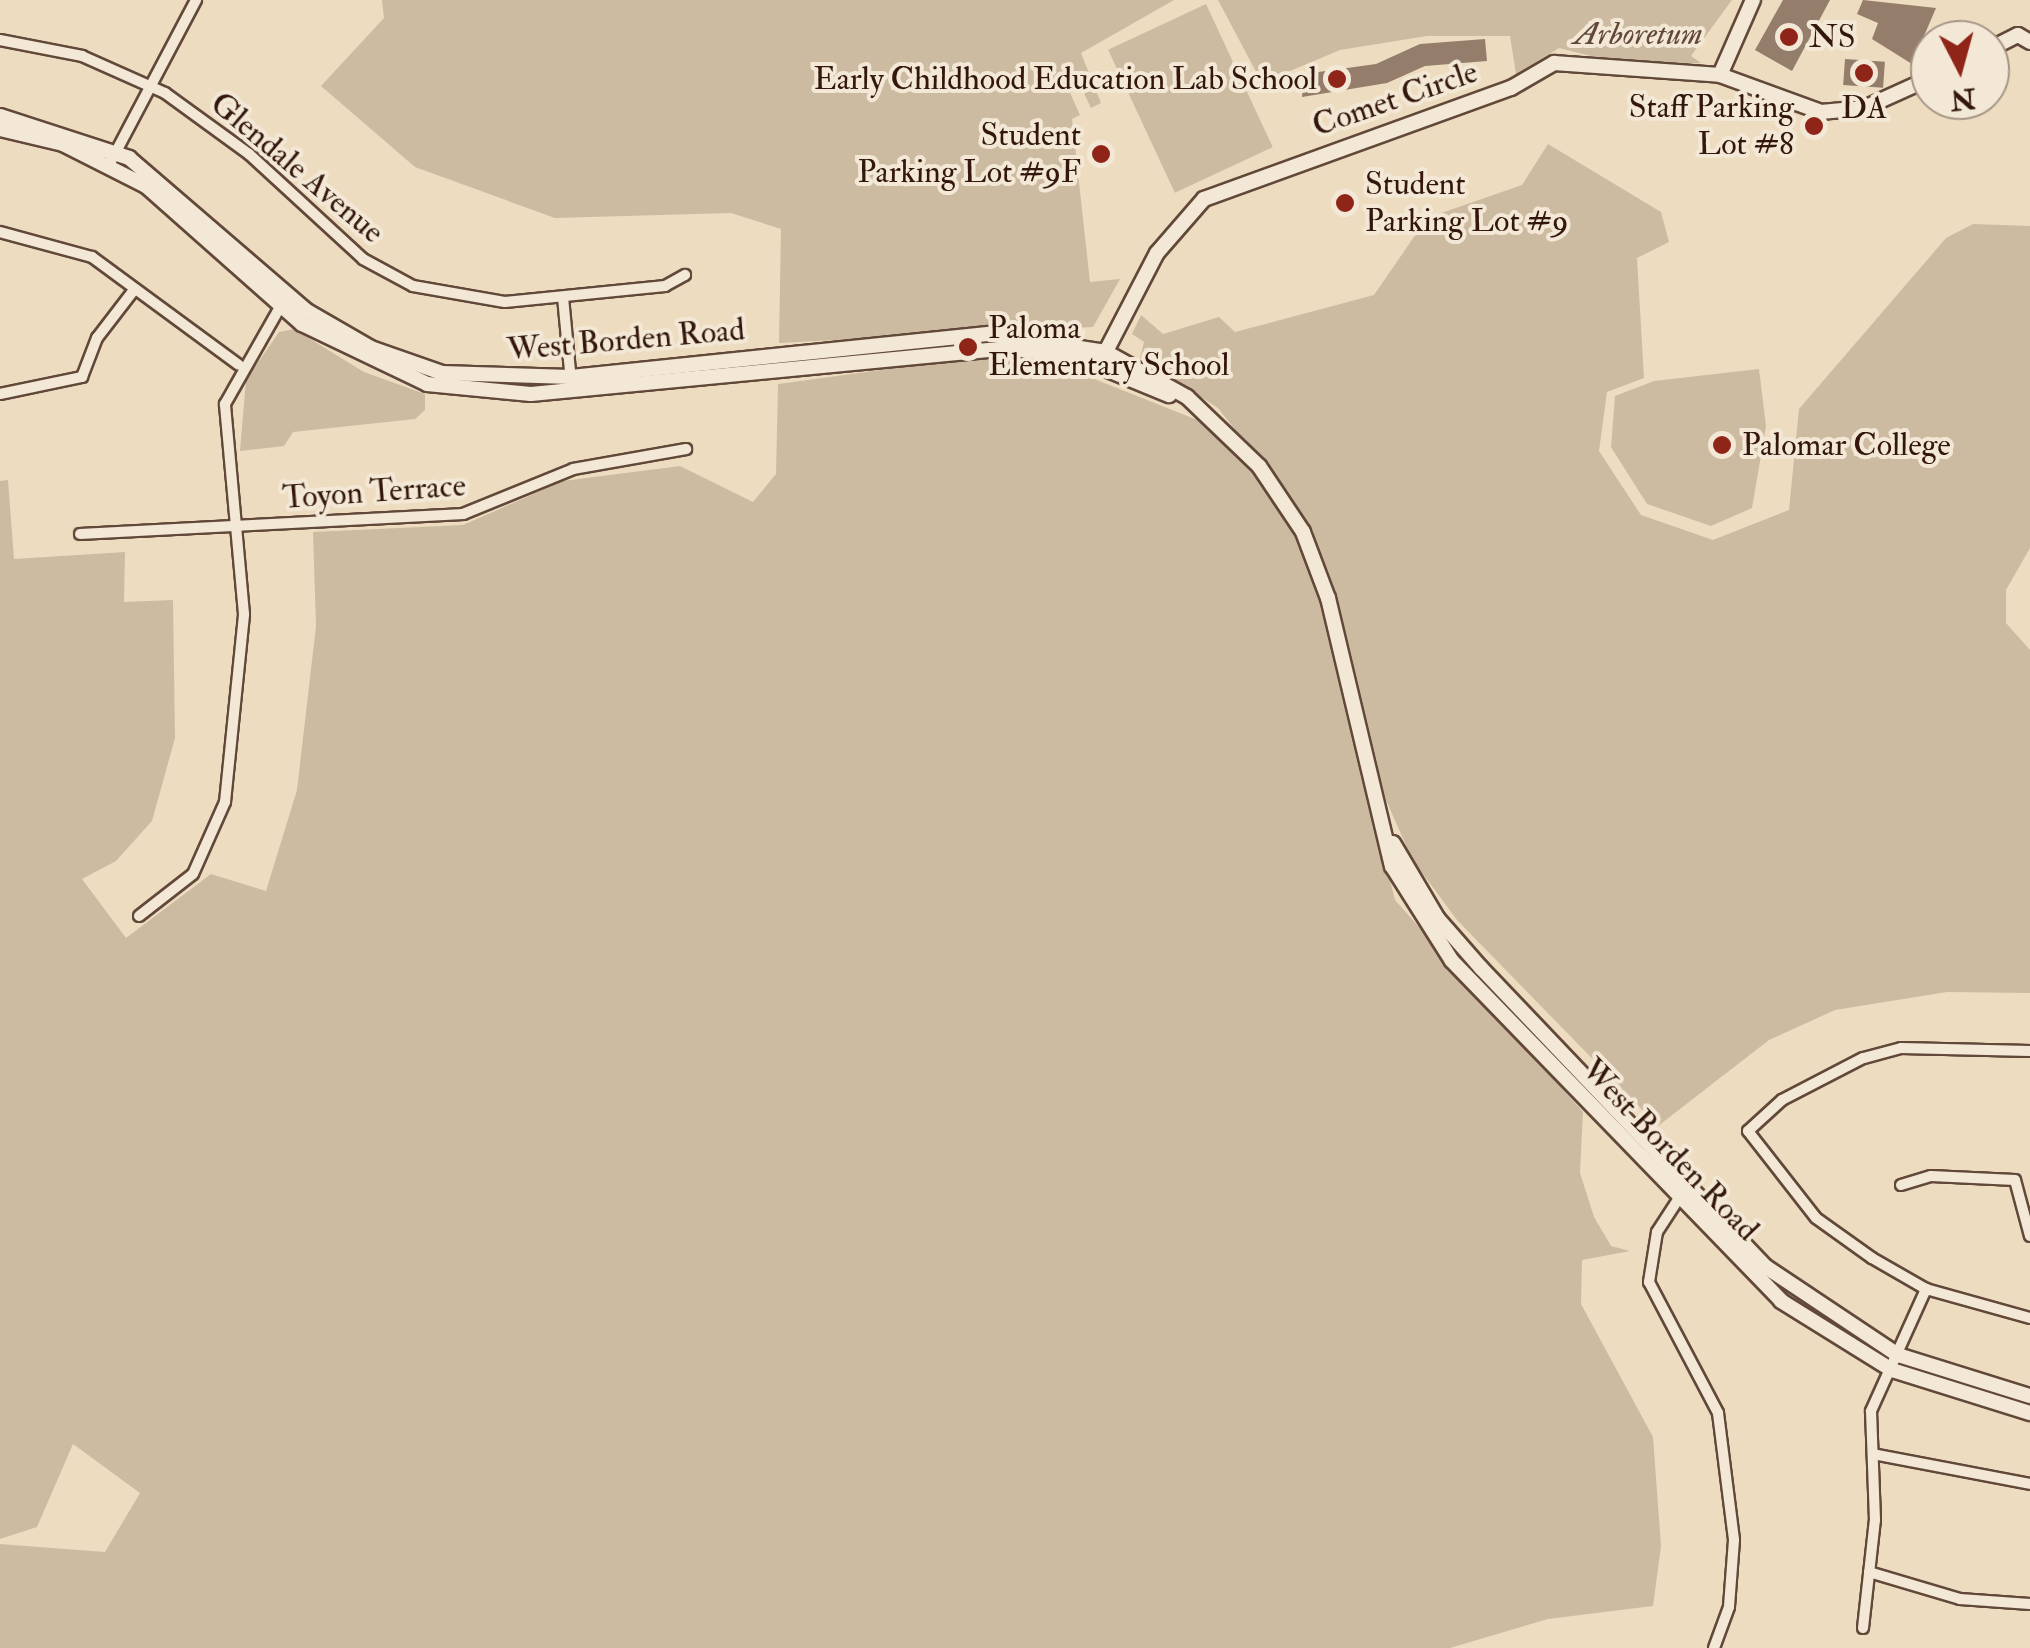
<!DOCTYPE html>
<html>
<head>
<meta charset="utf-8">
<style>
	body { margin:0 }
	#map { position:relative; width:2030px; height:1648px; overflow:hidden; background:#eddcc0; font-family:"IM FELL Double Pica",serif }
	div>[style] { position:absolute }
	.green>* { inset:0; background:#cdbba1; transform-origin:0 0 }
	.building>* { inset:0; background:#947d6a; transform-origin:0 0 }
	.roads { filter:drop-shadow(2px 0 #624839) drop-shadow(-2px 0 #624839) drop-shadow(0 2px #624839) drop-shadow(0 -2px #624839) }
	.street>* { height:10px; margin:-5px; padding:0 5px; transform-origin:5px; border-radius:5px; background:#f3e8d6 }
	.secondary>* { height:14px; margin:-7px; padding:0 7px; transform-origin:7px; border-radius:7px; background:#f3e8d6 }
	.dots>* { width:28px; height:28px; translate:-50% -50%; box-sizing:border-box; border:5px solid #f3e8d6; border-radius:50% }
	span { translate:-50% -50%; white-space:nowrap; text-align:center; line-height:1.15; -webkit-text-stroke:8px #f3e8d6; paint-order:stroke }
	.park-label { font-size:32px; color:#614839; font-style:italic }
	.poi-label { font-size:32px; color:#33170c }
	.left { translate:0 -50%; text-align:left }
	.right { translate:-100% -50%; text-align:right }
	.street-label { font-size:32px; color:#33170c }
	.north { position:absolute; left:1910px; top:20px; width:100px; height:100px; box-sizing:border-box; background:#f3e8d6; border:2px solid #a69485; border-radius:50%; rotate:174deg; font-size:28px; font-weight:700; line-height:40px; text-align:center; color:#33170c }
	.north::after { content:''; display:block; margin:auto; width:35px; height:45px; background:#8f2418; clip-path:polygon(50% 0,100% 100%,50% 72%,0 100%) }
</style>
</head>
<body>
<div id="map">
	<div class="green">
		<i style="clip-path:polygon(382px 0,1174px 0,1081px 53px,1101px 103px,1091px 108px,1081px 87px,1070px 93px,1080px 115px,1072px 119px,1090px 282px,1120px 279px,1093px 327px,779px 343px,781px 229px,731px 213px,555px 218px,415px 167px,321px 86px,384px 18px)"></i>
		<i style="clip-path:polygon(1218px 0,1732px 0,1691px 56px,1701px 63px,1635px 67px,1559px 48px,1516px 74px,1510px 36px,1427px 36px,1340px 50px,1262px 83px)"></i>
		<i style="left:1206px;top:4px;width:158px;height:108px;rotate:65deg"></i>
		<i style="clip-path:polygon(1548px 144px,1661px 212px,1669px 242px,1637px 258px,1644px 378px,1607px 392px,1599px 451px,1641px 515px,1713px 540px,1789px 510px,1799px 409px,1946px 238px,1973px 224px,2030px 226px,2030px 548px,2006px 590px,2006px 623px,2030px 650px,2030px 993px,1947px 992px,1835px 1010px,1769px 1040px,1658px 1126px,1457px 920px,1412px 859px,1386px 800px,1313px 530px,1218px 408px,1140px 358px,1144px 342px,1132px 334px,1141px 315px,1163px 334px,1219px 317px,1235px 332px,1374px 295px,1427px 218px,1522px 185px)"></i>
		<i style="clip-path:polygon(294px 329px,364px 372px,425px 394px,425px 410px,415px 419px,293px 432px,284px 446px,240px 451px,246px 380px,279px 332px)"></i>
		<i style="clip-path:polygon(984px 356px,1044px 359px,1205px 423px,1249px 463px,1310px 560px,1395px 900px,1583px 1112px,1580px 1173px,1594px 1217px,1611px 1246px,1630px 1251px,1582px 1260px,1581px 1304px,1653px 1437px,1661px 1546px,1653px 1606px,1548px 1619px,1450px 1648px,0 1648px,0 1544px,105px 1552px,140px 1493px,73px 1444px,37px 1527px,0 1539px,0 481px,8px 480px,14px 559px,125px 552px,124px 602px,173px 600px,175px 738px,152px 821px,116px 861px,82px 879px,126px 938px,211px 874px,266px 891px,297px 790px,316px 626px,313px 532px,463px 525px,563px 481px,680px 466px,753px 502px,776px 474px,778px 384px)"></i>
		<i style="clip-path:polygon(1759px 369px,1766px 426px,1752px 508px,1711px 526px,1647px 504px,1611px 447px,1615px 396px,1654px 381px)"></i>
	</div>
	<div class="building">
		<i style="clip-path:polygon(1783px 0,1830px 0,1792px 71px,1755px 50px)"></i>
		<i style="clip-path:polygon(1863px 0,1936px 8px,1912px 64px,1872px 39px,1878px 23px,1857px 14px)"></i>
		<i style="clip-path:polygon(1485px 39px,1487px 61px,1425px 66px,1387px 83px,1302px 97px,1304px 74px,1376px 64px,1420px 44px)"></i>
		<i style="left:1845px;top:59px;width:40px;height:26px;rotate:4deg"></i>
	</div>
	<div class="roads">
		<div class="street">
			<i style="left:0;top:40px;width:84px;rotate:11deg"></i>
			<i style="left:82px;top:56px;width:91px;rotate:24deg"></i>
			<i style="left:165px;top:93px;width:104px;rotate:36deg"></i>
			<i style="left:249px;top:154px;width:155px;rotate:42.6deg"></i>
			<i style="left:363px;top:259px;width:57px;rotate:28.4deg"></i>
			<i style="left:413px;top:286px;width:93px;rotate:9.9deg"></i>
			<i style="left:505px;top:302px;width:161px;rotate:-5.7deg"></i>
			<i style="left:665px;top:286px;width:23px;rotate:-29deg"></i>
			<i style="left:109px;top:165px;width:187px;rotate:-62.2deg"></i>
			<i style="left:0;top:232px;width:95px;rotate:15.2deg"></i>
			<i style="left:92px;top:257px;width:182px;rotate:36.3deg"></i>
			<i style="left:563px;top:297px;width:84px;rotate:84.6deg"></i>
			<i style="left:0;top:394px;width:84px;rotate:-11.7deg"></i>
			<i style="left:82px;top:377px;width:42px;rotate:-69deg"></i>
			<i style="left:97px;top:338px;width:61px;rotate:-52.4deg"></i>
			<i style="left:80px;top:534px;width:384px;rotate:-3deg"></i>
			<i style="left:463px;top:514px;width:119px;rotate:-22.2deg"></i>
			<i style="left:573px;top:469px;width:115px;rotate:-10deg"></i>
			<i style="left:139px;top:916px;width:68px;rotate:-37.9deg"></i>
			<i style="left:193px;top:874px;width:79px;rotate:-66deg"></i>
			<i style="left:225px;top:802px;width:189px;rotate:-84.2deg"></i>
			<i style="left:244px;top:614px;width:211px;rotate:-95.2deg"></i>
			<i style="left:225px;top:404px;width:120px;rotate:-60.4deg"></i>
			<i style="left:2030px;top:1051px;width:129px;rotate:-178.7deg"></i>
			<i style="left:1901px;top:1048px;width:39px;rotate:165deg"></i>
			<i style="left:1863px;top:1058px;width:91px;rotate:152.6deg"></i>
			<i style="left:1782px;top:1100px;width:46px;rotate:137.6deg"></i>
			<i style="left:1748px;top:1131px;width:110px;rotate:52deg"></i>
			<i style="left:1816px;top:1218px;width:69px;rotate:35.5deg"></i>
			<i style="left:1872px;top:1258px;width:62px;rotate:29.9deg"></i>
			<i style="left:1926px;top:1289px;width:108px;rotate:15.6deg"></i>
			<i style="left:1901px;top:1185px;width:31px;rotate:-17deg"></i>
			<i style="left:1931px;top:1176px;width:84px;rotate:2.7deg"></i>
			<i style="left:2015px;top:1180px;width:58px;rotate:75deg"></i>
			<i style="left:1683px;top:1192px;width:48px;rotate:123deg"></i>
			<i style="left:1657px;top:1232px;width:51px;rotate:99.1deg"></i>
			<i style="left:1649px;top:1282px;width:148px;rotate:62.2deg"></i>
			<i style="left:1718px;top:1413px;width:128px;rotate:82.8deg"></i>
			<i style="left:1734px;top:1540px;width:67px;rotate:94.3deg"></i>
			<i style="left:1729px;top:1607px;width:44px;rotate:110.1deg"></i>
			<i style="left:1873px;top:1454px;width:160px;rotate:10.8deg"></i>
			<i style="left:1869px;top:1572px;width:95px;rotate:16.5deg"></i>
			<i style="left:1960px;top:1599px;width:70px;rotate:4.1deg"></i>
			<i style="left:1863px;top:1628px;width:109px;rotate:-83.7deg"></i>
			<i style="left:1875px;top:1520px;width:109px;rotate:-92.1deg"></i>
			<i style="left:1871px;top:1411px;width:134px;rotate:-65.7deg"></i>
		</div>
		<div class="secondary">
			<i style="left:1990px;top:49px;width:31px;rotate:-27deg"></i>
			<i style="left:2018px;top:35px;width:14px;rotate:30deg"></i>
			<i style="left:1720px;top:75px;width:82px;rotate:-66.3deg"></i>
			<i style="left:0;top:116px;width:136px;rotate:18deg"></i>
			<i style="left:129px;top:158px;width:235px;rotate:40.7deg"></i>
			<i style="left:307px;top:311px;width:74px;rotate:30deg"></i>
			<i style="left:371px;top:348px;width:75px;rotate:19.4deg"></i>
			<i style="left:442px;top:373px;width:129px;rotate:1.8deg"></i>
			<i style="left:571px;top:377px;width:421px;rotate:-5.9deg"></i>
			<i style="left:990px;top:334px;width:117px;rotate:8.8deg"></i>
			<i style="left:1106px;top:352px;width:93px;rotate:29.1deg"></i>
			<i style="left:1187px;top:397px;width:100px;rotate:43.8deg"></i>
			<i style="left:1259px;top:466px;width:79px;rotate:56.3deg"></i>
			<i style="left:1303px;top:532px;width:71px;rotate:69.3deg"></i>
			<i style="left:1328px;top:598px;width:276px;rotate:76.6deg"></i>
			<i style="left:1392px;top:866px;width:112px;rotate:57.7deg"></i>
			<i style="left:1452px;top:961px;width:473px;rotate:45.9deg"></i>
			<i style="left:1781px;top:1301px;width:131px;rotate:31.9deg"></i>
			<i style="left:1892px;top:1370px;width:145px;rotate:17.3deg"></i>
			<i style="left:0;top:129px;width:65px;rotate:13.4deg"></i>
			<i style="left:63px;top:144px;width:93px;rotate:26.8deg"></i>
			<i style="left:146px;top:186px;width:208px;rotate:41.5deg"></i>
			<i style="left:302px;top:324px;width:139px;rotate:25.6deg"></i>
			<i style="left:427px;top:384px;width:104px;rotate:5.5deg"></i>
			<i style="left:531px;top:394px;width:483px;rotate:-5.5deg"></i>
			<i style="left:1012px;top:348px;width:75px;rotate:10deg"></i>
			<i style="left:1086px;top:361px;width:90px;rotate:22.3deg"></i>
			<i style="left:1103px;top:357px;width:117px;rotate:-62.6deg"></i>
			<i style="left:1157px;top:253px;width:72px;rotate:-49deg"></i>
			<i style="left:1204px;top:199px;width:326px;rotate:-19.9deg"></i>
			<i style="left:1511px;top:88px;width:50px;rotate:-30.2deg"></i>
			<i style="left:1554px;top:63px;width:166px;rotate:4.1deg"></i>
			<i style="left:1720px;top:75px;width:108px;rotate:20.1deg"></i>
			<i style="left:1821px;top:112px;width:43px;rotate:-5.3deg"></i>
			<i style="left:1864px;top:108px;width:72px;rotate:-24.4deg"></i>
			<i style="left:1393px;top:843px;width:88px;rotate:59.4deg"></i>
			<i style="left:1438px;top:919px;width:65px;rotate:48.7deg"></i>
			<i style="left:1481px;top:968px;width:413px;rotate:46.4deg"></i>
			<i style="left:1766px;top:1267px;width:159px;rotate:33.7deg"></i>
			<i style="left:1898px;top:1355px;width:138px;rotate:17.3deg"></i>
		</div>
	</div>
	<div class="dots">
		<i style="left:1789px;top:37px;background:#8f2418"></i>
		<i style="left:1864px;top:73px;background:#8f2418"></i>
		<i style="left:1337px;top:79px;background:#8f2418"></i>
		<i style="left:1814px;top:126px;background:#8f2418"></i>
		<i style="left:1101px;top:154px;background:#8f2418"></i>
		<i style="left:1345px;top:203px;background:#8f2418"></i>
		<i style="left:968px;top:347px;background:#8f2418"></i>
		<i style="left:1722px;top:445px;background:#8f2418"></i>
	</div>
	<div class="park-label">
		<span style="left:1638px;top:34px">Arboretum</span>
	</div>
	<div class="poi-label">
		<span class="left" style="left:1809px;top:37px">NS</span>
		<span class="right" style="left:1317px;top:79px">Early Childhood Education Lab School</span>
		<span class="right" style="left:1794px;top:126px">Staff Parking<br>Lot #8</span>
		<span style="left:1864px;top:108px">DA</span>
		<span class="right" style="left:1081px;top:154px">Student<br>Parking Lot #9F</span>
		<span class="left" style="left:1365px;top:203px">Student<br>Parking Lot #9</span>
		<span class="left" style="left:988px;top:347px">Paloma<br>Elementary School</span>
		<span class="left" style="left:1742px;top:445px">Palomar College</span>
	</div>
	<div class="street-label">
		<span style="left:1395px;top:99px;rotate:-19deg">Comet Circle</span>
		<span style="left:297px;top:168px;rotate:40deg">Glendale Avenue</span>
		<span style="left:626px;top:340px;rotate:-5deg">West Borden Road</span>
		<span style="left:374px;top:492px;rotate:-4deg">Toyon Terrace</span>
		<span style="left:1670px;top:1150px;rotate:46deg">West Borden Road</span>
	</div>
	<div class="north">N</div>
</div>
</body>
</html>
